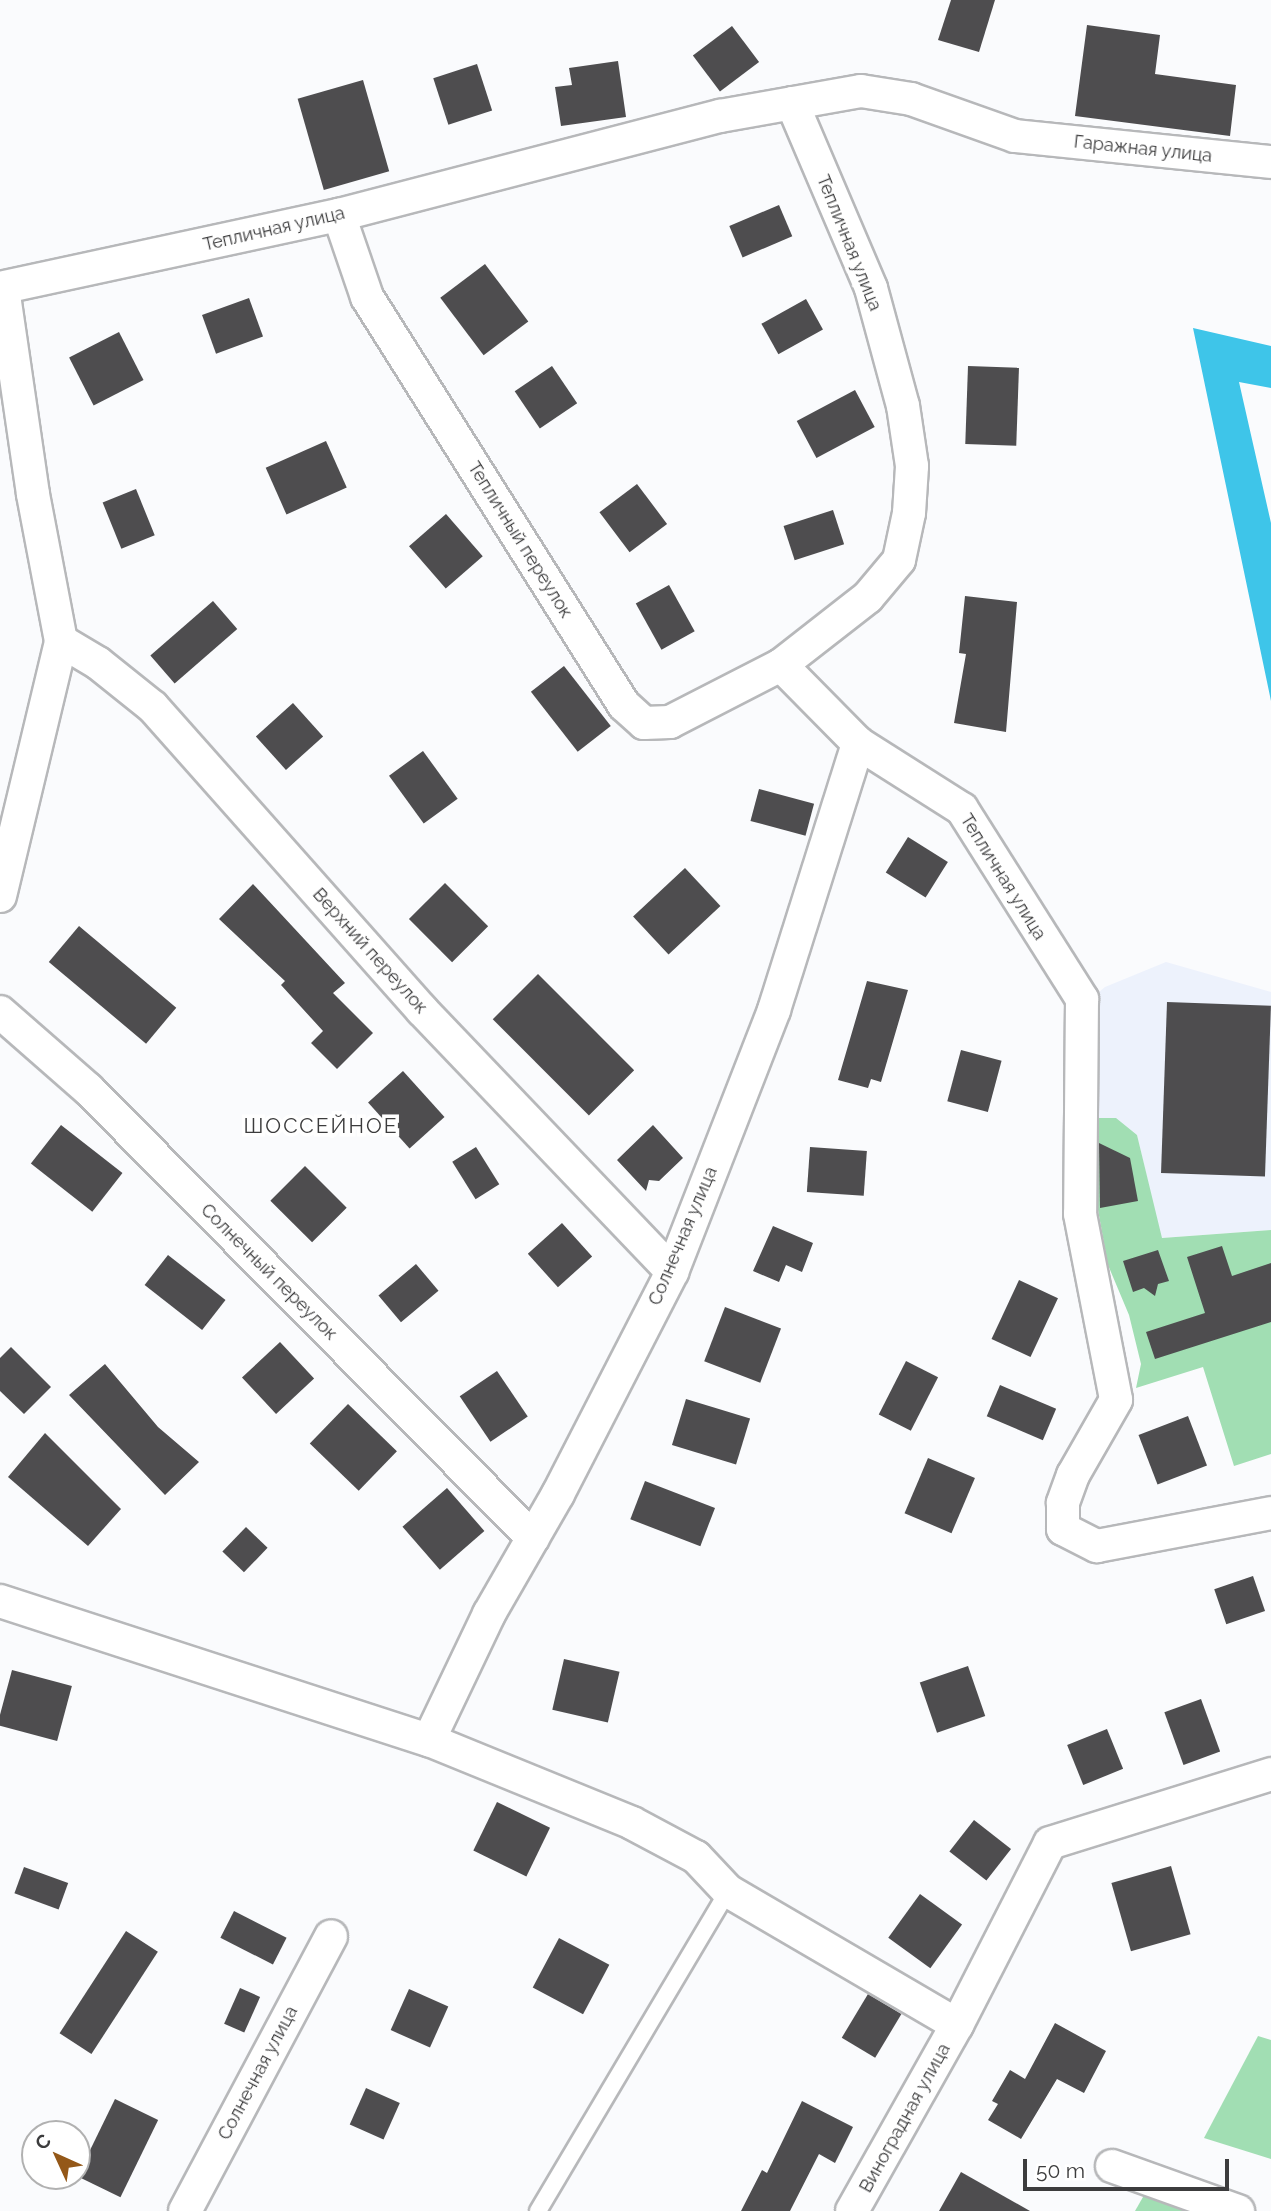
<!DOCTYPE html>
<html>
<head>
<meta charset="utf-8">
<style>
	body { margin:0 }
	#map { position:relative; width:1271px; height:2211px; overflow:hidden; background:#fafbfd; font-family:Raleway,sans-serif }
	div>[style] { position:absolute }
	.built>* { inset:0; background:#edf2fc }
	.green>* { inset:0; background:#a1deb3 }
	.water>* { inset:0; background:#3ec5e9 }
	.building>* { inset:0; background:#4e4d4f; transform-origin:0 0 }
	.roads { filter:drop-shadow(2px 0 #b7b8ba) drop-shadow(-2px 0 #b7b8ba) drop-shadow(0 2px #b7b8ba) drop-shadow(0 -2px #b7b8ba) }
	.lane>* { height:16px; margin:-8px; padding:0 8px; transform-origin:8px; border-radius:8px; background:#fff }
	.street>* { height:32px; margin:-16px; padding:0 16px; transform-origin:16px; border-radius:16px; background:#fff }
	span { translate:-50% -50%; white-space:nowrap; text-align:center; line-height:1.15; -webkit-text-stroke:7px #fff; paint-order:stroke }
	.street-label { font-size:18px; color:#3c3c3d }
	.quarter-label { font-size:21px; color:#3c3c3d; letter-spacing:2px }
	.north { position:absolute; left:21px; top:2120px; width:70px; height:70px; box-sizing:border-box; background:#fff; border:2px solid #b1b1b1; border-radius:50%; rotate:315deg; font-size:19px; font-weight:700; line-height:28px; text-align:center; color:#3c3c3d }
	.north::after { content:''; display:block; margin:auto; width:24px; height:32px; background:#945818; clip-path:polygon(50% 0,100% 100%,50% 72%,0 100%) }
	.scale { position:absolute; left:1023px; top:2159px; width:206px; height:32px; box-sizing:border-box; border:4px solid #3c3c3d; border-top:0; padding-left:9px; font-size:21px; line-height:24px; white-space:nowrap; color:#3c3c3d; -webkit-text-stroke:5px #fff; paint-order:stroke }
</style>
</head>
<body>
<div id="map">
	<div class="built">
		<i style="clip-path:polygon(1166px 962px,1271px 992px,1271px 1230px,1161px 1238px,1137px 1135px,1079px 1118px,1081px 1007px,1105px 987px)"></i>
	</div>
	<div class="green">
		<i style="clip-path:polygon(1079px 1118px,1116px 1118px,1137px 1135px,1162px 1238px,1271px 1230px,1271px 1454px,1234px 1466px,1203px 1367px,1136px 1388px,1141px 1364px,1129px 1315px,1108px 1265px,1098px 1210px,1085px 1208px)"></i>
		<i style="clip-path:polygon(1258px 2036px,1271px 2040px,1271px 2159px,1204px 2138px)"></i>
		<i style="clip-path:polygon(1147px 2190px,1200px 2211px,1135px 2211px)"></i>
	</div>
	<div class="water">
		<i style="clip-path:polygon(1193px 328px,1271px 346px,1271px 388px,1239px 382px,1271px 523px,1271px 701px)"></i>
	</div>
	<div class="building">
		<i style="clip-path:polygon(951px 0,995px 0,979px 52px,938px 40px)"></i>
		<i style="clip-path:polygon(1087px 25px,1160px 35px,1155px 74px,1236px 85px,1230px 136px,1075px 116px)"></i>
		<i style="left:732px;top:26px;width:45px;height:49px;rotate:53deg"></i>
		<i style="clip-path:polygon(618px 61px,626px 117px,561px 126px,555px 87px,572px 85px,569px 68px)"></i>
		<i style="left:477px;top:64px;width:49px;height:46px;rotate:72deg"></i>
		<i style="left:363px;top:80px;width:95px;height:68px;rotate:74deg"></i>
		<i style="left:779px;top:205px;width:34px;height:54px;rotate:67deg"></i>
		<i style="left:485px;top:264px;width:72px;height:56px;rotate:53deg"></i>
		<i style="left:249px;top:298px;width:41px;height:50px;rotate:70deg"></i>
		<i style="left:806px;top:299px;width:35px;height:51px;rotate:61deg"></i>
		<i style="left:119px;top:332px;width:54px;height:56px;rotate:63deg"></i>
		<i style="left:552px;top:366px;width:45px;height:45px;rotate:56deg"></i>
		<i style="left:968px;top:366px;width:51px;height:78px;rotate:2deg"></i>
		<i style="left:855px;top:390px;width:42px;height:66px;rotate:62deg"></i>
		<i style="left:326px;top:441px;width:51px;height:66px;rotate:66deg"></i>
		<i style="left:637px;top:484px;width:50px;height:47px;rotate:53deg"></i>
		<i style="left:136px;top:489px;width:50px;height:36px;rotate:68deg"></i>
		<i style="left:833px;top:510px;width:36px;height:52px;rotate:72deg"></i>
		<i style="left:446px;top:514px;width:56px;height:49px;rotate:49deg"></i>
		<i style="left:669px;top:585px;width:53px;height:38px;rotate:61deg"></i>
		<i style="clip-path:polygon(965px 596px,1017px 602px,1006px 732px,954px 723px,966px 654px,959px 653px)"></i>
		<i style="left:213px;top:601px;width:37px;height:83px;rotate:49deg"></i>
		<i style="left:564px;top:666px;width:76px;height:42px;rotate:52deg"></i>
		<i style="left:293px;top:703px;width:45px;height:50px;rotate:48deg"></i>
		<i style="left:423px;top:751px;width:59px;height:42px;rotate:54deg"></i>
		<i style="left:759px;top:789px;width:57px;height:33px;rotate:15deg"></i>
		<i style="left:908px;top:837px;width:47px;height:42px;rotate:32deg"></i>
		<i style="left:685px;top:868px;width:52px;height:71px;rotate:47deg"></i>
		<i style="left:445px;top:883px;width:61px;height:51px;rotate:45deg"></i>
		<i style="clip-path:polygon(253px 884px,345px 983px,333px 993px,373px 1033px,337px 1069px,311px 1043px,323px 1031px,281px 985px,285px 981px,219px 919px)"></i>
		<i style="left:79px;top:926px;width:127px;height:47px;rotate:40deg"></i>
		<i style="left:538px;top:974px;width:136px;height:64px;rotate:45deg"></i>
		<i style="clip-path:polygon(867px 981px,908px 990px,881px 1082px,871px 1079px,868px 1088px,838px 1080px)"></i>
		<i style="left:1167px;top:1002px;width:104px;height:171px;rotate:2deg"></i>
		<i style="left:961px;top:1050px;width:42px;height:53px;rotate:15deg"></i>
		<i style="left:403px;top:1071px;width:62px;height:47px;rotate:48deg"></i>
		<i style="left:61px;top:1125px;width:78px;height:49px;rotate:38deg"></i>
		<i style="clip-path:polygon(653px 1125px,683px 1158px,659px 1181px,649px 1180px,646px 1191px,617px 1160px)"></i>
		<i style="clip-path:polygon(1099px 1143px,1130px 1158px,1138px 1201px,1100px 1208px)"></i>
		<i style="left:476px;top:1147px;width:44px;height:28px;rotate:58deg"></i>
		<i style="left:810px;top:1147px;width:57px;height:45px;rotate:4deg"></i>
		<i style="left:305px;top:1166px;width:59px;height:49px;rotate:45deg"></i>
		<i style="left:562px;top:1223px;width:45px;height:46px;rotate:48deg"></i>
		<i style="clip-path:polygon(773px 1226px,813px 1243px,802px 1272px,786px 1265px,779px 1282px,753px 1271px)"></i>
		<i style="clip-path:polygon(1222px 1246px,1232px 1276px,1271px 1263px,1271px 1322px,1155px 1359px,1146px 1332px,1205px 1313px,1187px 1257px)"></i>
		<i style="clip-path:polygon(1158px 1250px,1169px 1281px,1158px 1284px,1155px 1296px,1144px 1288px,1133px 1292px,1123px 1261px)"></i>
		<i style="left:168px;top:1255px;width:73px;height:38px;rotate:38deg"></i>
		<i style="left:416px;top:1264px;width:35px;height:49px;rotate:50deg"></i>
		<i style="left:1019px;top:1280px;width:43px;height:65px;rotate:25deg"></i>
		<i style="left:725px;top:1307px;width:60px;height:58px;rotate:21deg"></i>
		<i style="left:280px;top:1342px;width:50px;height:52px;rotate:47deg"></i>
		<i style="clip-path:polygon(11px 1347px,51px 1387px,24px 1414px,0 1391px,0 1358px)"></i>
		<i style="left:906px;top:1361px;width:36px;height:60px;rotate:27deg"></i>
		<i style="clip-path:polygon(105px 1364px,158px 1427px,199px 1462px,165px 1495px,69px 1395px)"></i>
		<i style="left:497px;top:1371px;width:55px;height:45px;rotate:56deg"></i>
		<i style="left:1000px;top:1385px;width:61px;height:34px;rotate:23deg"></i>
		<i style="left:686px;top:1399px;width:67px;height:48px;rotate:17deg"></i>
		<i style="left:348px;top:1404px;width:68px;height:55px;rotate:44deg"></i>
		<i style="left:1188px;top:1416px;width:53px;height:53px;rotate:69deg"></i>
		<i style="clip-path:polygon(45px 1433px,121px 1509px,88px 1546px,8px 1477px)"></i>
		<i style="left:928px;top:1458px;width:51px;height:60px;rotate:23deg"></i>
		<i style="left:645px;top:1481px;width:75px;height:41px;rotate:21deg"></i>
		<i style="left:447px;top:1488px;width:57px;height:59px;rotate:49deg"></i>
		<i style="left:246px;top:1527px;width:30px;height:34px;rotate:44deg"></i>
		<i style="left:1253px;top:1576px;width:37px;height:41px;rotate:71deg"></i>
		<i style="left:564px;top:1659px;width:57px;height:52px;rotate:13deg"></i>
		<i style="left:968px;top:1666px;width:53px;height:51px;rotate:71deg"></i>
		<i style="left:12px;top:1670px;width:62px;height:57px;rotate:15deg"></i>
		<i style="left:1201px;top:1699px;width:56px;height:39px;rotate:70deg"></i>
		<i style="left:1107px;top:1729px;width:43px;height:43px;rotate:68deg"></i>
		<i style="left:497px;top:1802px;width:59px;height:54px;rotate:26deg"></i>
		<i style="left:974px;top:1820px;width:47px;height:40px;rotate:38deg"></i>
		<i style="left:1171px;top:1866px;width:71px;height:62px;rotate:74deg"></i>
		<i style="left:24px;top:1867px;width:47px;height:28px;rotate:20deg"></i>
		<i style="left:920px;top:1894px;width:52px;height:54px;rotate:36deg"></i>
		<i style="left:234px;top:1911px;width:59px;height:30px;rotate:27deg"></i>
		<i style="left:126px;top:1931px;width:38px;height:122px;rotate:33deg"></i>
		<i style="left:559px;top:1938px;width:57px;height:56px;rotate:28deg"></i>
		<i style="left:240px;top:1988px;width:22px;height:39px;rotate:24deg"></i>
		<i style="left:409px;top:1989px;width:43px;height:45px;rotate:24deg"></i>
		<i style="left:868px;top:1994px;width:39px;height:51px;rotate:31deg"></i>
		<i style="clip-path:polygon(1055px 2023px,1106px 2051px,1084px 2093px,1057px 2079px,1021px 2139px,988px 2120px,998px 2104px,992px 2101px,1010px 2070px,1025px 2079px)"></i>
		<i style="left:366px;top:2088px;width:37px;height:40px;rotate:24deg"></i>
		<i style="left:115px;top:2099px;width:48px;height:86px;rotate:26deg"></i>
		<i style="clip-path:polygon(802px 2101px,853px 2127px,835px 2163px,819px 2154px,790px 2211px,741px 2211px,762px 2170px,767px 2173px)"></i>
		<i style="clip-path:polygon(961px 2172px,1030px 2211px,939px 2211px)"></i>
	</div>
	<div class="roads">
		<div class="lane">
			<i style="left:538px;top:2211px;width:372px;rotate:-59.3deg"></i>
		</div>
		<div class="street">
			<i style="left:339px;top:215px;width:87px;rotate:71.1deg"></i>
			<i style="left:367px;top:297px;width:482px;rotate:57.8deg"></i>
			<i style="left:624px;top:705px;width:27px;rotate:42deg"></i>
			<i style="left:644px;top:723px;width:26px;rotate:-2deg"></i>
			<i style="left:670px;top:722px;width:125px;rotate:-27.2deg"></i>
			<i style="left:781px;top:665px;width:110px;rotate:-38deg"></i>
			<i style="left:868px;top:597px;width:48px;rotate:-50deg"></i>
			<i style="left:899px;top:560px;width:48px;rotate:-78deg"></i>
			<i style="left:909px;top:513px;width:47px;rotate:-86.3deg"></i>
			<i style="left:912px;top:466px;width:61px;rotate:-98.5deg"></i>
			<i style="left:903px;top:406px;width:122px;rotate:-105.2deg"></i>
			<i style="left:871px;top:288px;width:201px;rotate:-113.1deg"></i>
			<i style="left:0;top:288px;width:347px;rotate:-12.2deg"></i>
			<i style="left:339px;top:215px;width:394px;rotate:-14.6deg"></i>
			<i style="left:720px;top:116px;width:143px;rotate:-10.1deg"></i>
			<i style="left:861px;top:91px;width:51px;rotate:9.1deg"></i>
			<i style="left:911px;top:99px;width:110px;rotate:19.6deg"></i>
			<i style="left:1015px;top:136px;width:257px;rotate:5.8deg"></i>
			<i style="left:61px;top:641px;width:43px;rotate:30.7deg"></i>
			<i style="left:98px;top:663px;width:70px;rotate:38.7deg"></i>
			<i style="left:153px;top:707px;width:405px;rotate:48.4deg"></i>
			<i style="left:422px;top:1010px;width:362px;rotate:46.3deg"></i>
			<i style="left:781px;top:665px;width:110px;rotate:45.4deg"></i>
			<i style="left:858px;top:743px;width:123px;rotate:32.4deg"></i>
			<i style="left:962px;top:809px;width:225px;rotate:57.7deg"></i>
			<i style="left:1082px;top:999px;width:215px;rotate:90.5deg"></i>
			<i style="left:1080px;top:1214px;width:189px;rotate:79deg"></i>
			<i style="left:1116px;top:1400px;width:86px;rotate:119.8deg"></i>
			<i style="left:1073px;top:1475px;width:30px;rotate:110deg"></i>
			<i style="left:1063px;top:1503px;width:26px;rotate:90deg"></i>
			<i style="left:1063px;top:1529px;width:38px;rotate:27deg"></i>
			<i style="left:1097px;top:1546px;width:177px;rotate:-10.7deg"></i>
			<i style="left:0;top:896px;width:262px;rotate:-76.5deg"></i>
			<i style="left:61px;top:641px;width:150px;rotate:-100.8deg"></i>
			<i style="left:33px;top:494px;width:207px;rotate:-98.3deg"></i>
			<i style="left:0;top:1012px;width:117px;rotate:41.2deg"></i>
			<i style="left:88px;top:1089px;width:632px;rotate:45.26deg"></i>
			<i style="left:0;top:1601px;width:451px;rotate:18deg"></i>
			<i style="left:429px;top:1740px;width:219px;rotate:22.2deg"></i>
			<i style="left:632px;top:1823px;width:72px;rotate:28deg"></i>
			<i style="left:696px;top:1857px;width:47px;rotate:46.7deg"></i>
			<i style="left:728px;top:1891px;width:265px;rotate:30.3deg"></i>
			<i style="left:429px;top:1740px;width:140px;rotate:-64.5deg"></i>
			<i style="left:489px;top:1614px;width:138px;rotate:-60.1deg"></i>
			<i style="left:558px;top:1494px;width:250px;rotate:-62.8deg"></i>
			<i style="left:672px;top:1272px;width:281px;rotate:-68.7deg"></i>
			<i style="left:774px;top:1010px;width:280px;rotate:-72.5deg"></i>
			<i style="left:1112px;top:2166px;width:134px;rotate:19.7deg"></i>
			<i style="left:185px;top:2211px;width:311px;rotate:-62deg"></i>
			<i style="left:852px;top:2211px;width:214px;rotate:-60.6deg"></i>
			<i style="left:957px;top:2025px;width:204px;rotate:-62.9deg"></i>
			<i style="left:1050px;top:1843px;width:232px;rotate:-17.3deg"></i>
		</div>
	</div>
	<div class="street-label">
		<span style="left:1143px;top:149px;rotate:6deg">Гаражная улица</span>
		<span style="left:274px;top:229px;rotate:-13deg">Тепличная улица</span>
		<span style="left:849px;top:243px;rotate:68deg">Тепличная улица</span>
		<span style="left:520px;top:540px;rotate:58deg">Тепличный переулок</span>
		<span style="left:1003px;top:877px;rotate:58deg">Тепличная улица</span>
		<span style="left:370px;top:951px;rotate:48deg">Верхний переулок</span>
		<span style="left:683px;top:1236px;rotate:-67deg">Солнечная улица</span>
		<span style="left:269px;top:1272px;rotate:45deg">Солнечный переулок</span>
		<span style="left:258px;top:2073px;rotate:-62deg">Солнечная улица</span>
		<span style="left:905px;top:2118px;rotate:-61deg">Виноградная улица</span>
	</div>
	<div class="quarter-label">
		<span style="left:321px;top:1126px">ШОССЕЙНОЕ</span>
	</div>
	<div class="north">С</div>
	<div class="scale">50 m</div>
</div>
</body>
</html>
